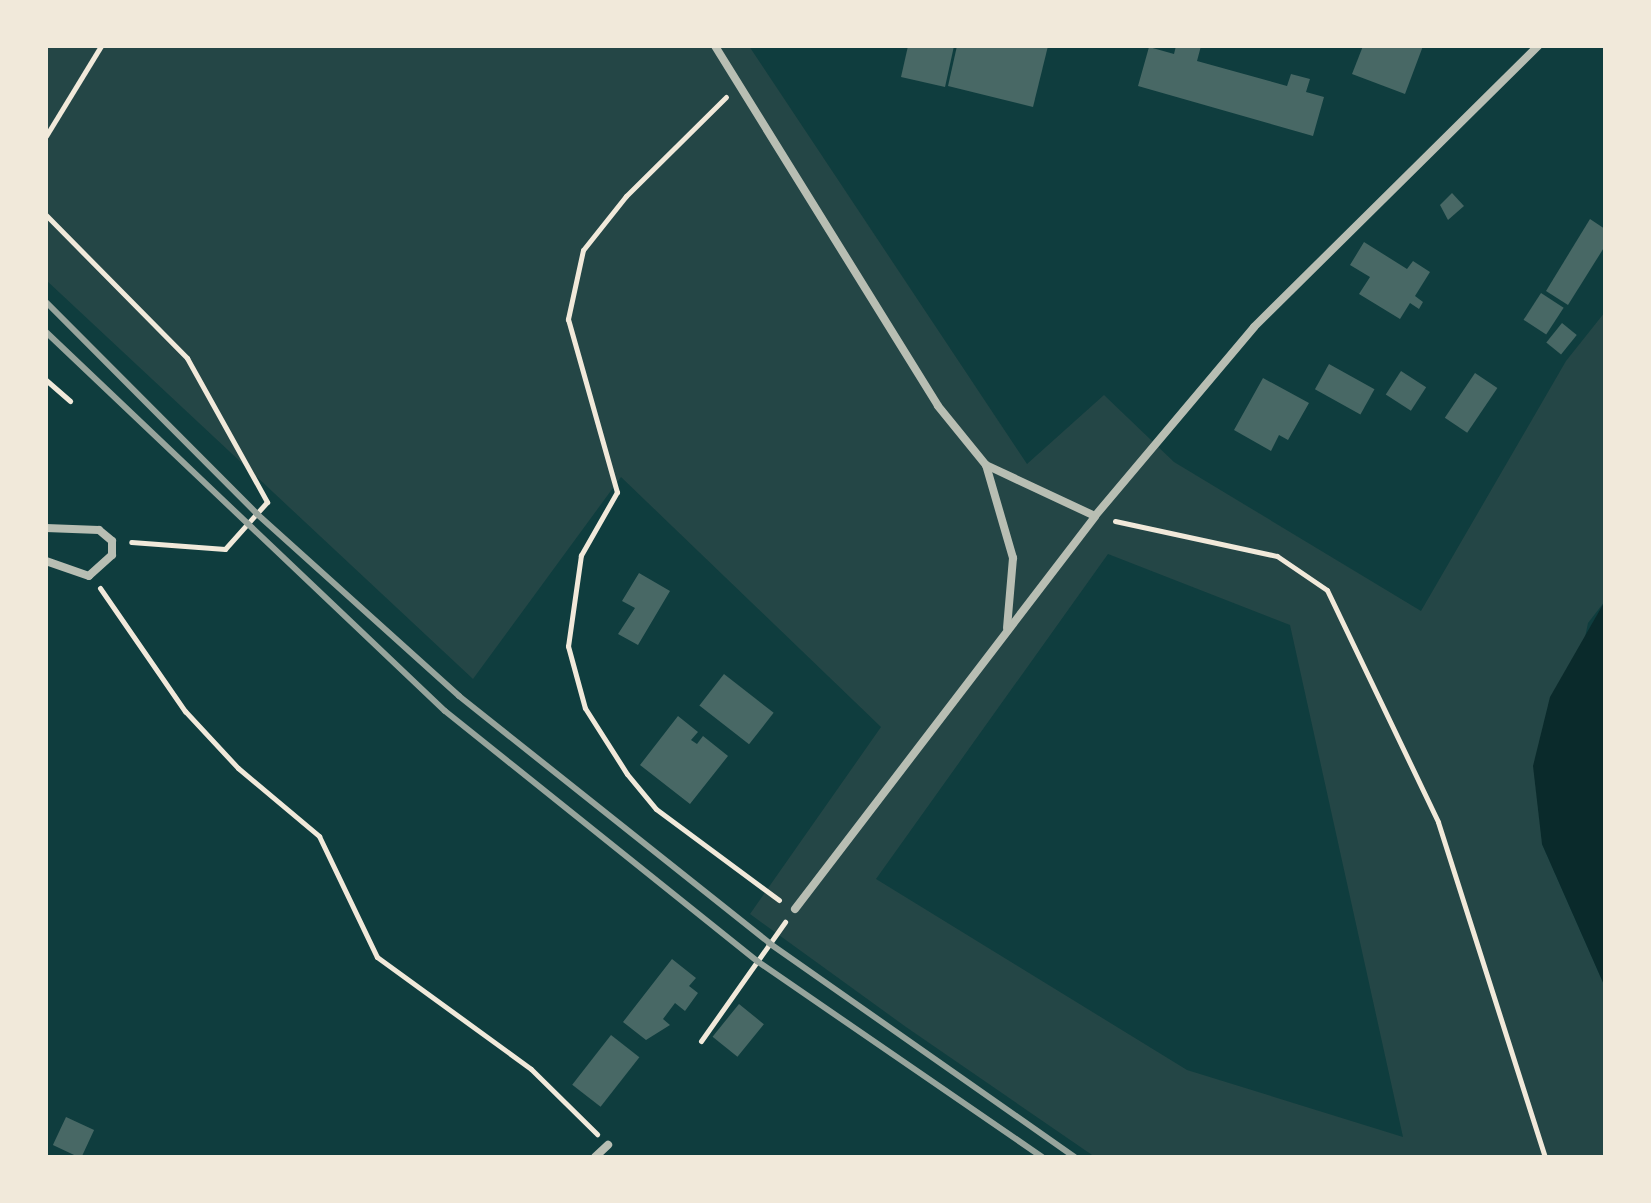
<!DOCTYPE html>
<html>
<head>
<meta charset="utf-8">
<style>
	body { margin:0 }
	#map { position:relative; width:1651px; height:1203px; overflow:hidden; background:#0f3d3e; font-family:"Noto Serif",serif }
	div>[style] { position:absolute }
	.green>* { inset:0; background:#244646 }
	.water>* { inset:0; background:#0a2a2b }
	.building>* { inset:0; background:#486865; transform-origin:0 0 }
	.path>* { height:5px; margin:-2.5px; padding:0 2.5px; transform-origin:2.5px; border-radius:2.5px; background:#f1e9da }
	.minor>* { height:8px; margin:-4px; padding:0 4px; transform-origin:4px; border-radius:4px; background:#b8beb3 }
	.rail>* { height:6px; margin:-3px; padding:0 3px; transform-origin:3px; border-radius:3px; background:#97a49c }
	span { translate:-50% -50%; white-space:nowrap; text-align:center; line-height:1.15; -webkit-text-stroke:8px #f1e9da; paint-order:stroke }
	.frame { position:absolute; inset:0; border:48px solid #f1e9da; pointer-events:none }
</style>
</head>
<body>
<div id="map">
	<div class="green">
		<i style="clip-path:polygon(evenodd,46px 46px,749px 46px,1027px 464px,1104px 395px,1174px 462px,1421px 611px,1566px 361px,1605px 312px,1605px 601px,1588px 623px,1542px 844px,1605px 987px,1605px 1157px,1095px 1157px,906px 1027px,750px 914px,881px 727px,621px 477px,473px 679px,46px 280px,46px 46px,1108px 554px,1290px 625px,1403px 1137px,1187px 1070px,876px 879px,1108px 554px)"></i>
	</div>
	<div class="water">
		<i style="clip-path:polygon(1605px 601px,1605px 987px,1542px 844px,1533px 766px,1550px 697px)"></i>
	</div>
	<div class="building">
		<i style="clip-path:polygon(908px 46px,954px 46px,945px 87px,901px 77px)"></i>
		<i style="clip-path:polygon(957px 46px,1048px 46px,1033px 107px,948px 86px)"></i>
		<i style="clip-path:polygon(1176px 46px,1201px 46px,1197px 61px,1287px 86px,1291px 74px,1310px 79px,1306px 92px,1324px 97px,1313px 136px,1138px 86px,1149px 47px,1174px 54px)"></i>
		<i style="clip-path:polygon(1363px 46px,1423px 46px,1405px 94px,1352px 74px)"></i>
		<i style="clip-path:polygon(1452px 193px,1464px 206px,1448px 220px,1440px 205px)"></i>
		<i style="clip-path:polygon(1590px 219px,1605px 229px,1605px 246px,1568px 305px,1546px 291px)"></i>
		<i style="clip-path:polygon(1364px 242px,1407px 269px,1413px 261px,1430px 272px,1415px 296px,1423px 302px,1419px 309px,1410px 303px,1400px 319px,1359px 294px,1370px 277px,1350px 265px)"></i>
		<i style="left:1541px;top:293px;width:27px;height:32px;rotate:33deg"></i>
		<i style="left:1562px;top:323px;width:19px;height:25px;rotate:39deg"></i>
		<i style="left:1329px;top:364px;width:52px;height:29px;rotate:29deg"></i>
		<i style="left:1401px;top:371px;width:30px;height:28px;rotate:33deg"></i>
		<i style="left:1475px;top:373px;width:27px;height:54px;rotate:34deg"></i>
		<i style="clip-path:polygon(1263px 378px,1309px 403px,1288px 440px,1279px 435px,1271px 451px,1234px 430px)"></i>
		<i style="clip-path:polygon(639px 573px,670px 591px,638px 645px,618px 634px,635px 608px,622px 601px)"></i>
		<i style="left:724px;top:674px;width:63px;height:40px;rotate:38deg"></i>
		<i style="clip-path:polygon(678px 716px,698px 732px,691px 740px,697px 744px,703px 736px,728px 756px,690px 804px,640px 765px)"></i>
		<i style="clip-path:polygon(672px 959px,696px 978px,689px 986px,698px 993px,685px 1011px,675px 1003px,663px 1019px,670px 1025px,646px 1040px,623px 1022px)"></i>
		<i style="left:739px;top:1004px;width:32px;height:42px;rotate:39deg"></i>
		<i style="left:611px;top:1035px;width:36px;height:63px;rotate:38deg"></i>
		<i style="left:66px;top:1117px;width:31px;height:31px;rotate:25deg"></i>
	</div>
	<div class="path">
		<i style="left:726px;top:97px;width:141px;rotate:135.3deg"></i>
		<i style="left:626px;top:196px;width:69px;rotate:128.5deg"></i>
		<i style="left:583px;top:250px;width:71px;rotate:102.3deg"></i>
		<i style="left:568px;top:319px;width:180px;rotate:74.2deg"></i>
		<i style="left:617px;top:492px;width:73px;rotate:119.7deg"></i>
		<i style="left:581px;top:555px;width:92px;rotate:98.1deg"></i>
		<i style="left:568px;top:646px;width:64px;rotate:74.7deg"></i>
		<i style="left:585px;top:708px;width:78px;rotate:57.5deg"></i>
		<i style="left:627px;top:774px;width:45px;rotate:50.4deg"></i>
		<i style="left:656px;top:809px;width:153px;rotate:36.5deg"></i>
		<i style="left:46px;top:136px;width:105px;rotate:-58.6deg"></i>
		<i style="left:46px;top:215px;width:201px;rotate:45.4deg"></i>
		<i style="left:187px;top:358px;width:165px;rotate:60.9deg"></i>
		<i style="left:267px;top:502px;width:63px;rotate:131.8deg"></i>
		<i style="left:225px;top:549px;width:94px;rotate:-175.7deg"></i>
		<i style="left:46px;top:380px;width:32px;rotate:41deg"></i>
		<i style="left:1115px;top:521px;width:166px;rotate:12.2deg"></i>
		<i style="left:1277px;top:556px;width:60px;rotate:34.2deg"></i>
		<i style="left:1327px;top:590px;width:257px;rotate:64.4deg"></i>
		<i style="left:1438px;top:822px;width:352px;rotate:72.3deg"></i>
		<i style="left:100px;top:588px;width:150px;rotate:55.4deg"></i>
		<i style="left:185px;top:711px;width:78px;rotate:47.1deg"></i>
		<i style="left:238px;top:768px;width:106px;rotate:40deg"></i>
		<i style="left:319px;top:836px;width:134px;rotate:64.4deg"></i>
		<i style="left:377px;top:957px;width:190px;rotate:36deg"></i>
		<i style="left:531px;top:1069px;width:93px;rotate:44.6deg"></i>
		<i style="left:701px;top:1041px;width:146px;rotate:-54.8deg"></i>
	</div>
	<div class="minor">
		<i style="left:715px;top:46px;width:423px;rotate:58.2deg"></i>
		<i style="left:938px;top:406px;width:76px;rotate:50.9deg"></i>
		<i style="left:986px;top:465px;width:120px;rotate:25.1deg"></i>
		<i style="left:986px;top:465px;width:97px;rotate:73.8deg"></i>
		<i style="left:1013px;top:558px;width:70px;rotate:94.9deg"></i>
		<i style="left:46px;top:528px;width:53px;rotate:2.2deg"></i>
		<i style="left:99px;top:530px;width:17px;rotate:40deg"></i>
		<i style="left:112px;top:541px;width:14px;rotate:90deg"></i>
		<i style="left:112px;top:555px;width:31px;rotate:138deg"></i>
		<i style="left:89px;top:576px;width:46px;rotate:-160.8deg"></i>
		<i style="left:795px;top:909px;width:494px;rotate:-52.6deg"></i>
		<i style="left:1095px;top:516px;width:247px;rotate:-49.9deg"></i>
		<i style="left:1254px;top:327px;width:400px;rotate:-44.7deg"></i>
		<i style="left:595px;top:1157px;width:18px;rotate:-43deg"></i>
	</div>
	<div class="rail">
		<i style="left:46px;top:302px;width:299px;rotate:45.1deg"></i>
		<i style="left:257px;top:514px;width:272px;rotate:42deg"></i>
		<i style="left:459px;top:696px;width:396px;rotate:38.5deg"></i>
		<i style="left:769px;top:943px;width:373px;rotate:35deg"></i>
		<i style="left:46px;top:332px;width:550px;rotate:43.53deg"></i>
		<i style="left:445px;top:711px;width:400px;rotate:38.7deg"></i>
		<i style="left:757px;top:961px;width:346px;rotate:34.5deg"></i>
	</div>
	<div class="frame"></div>
</div>
</body>
</html>
